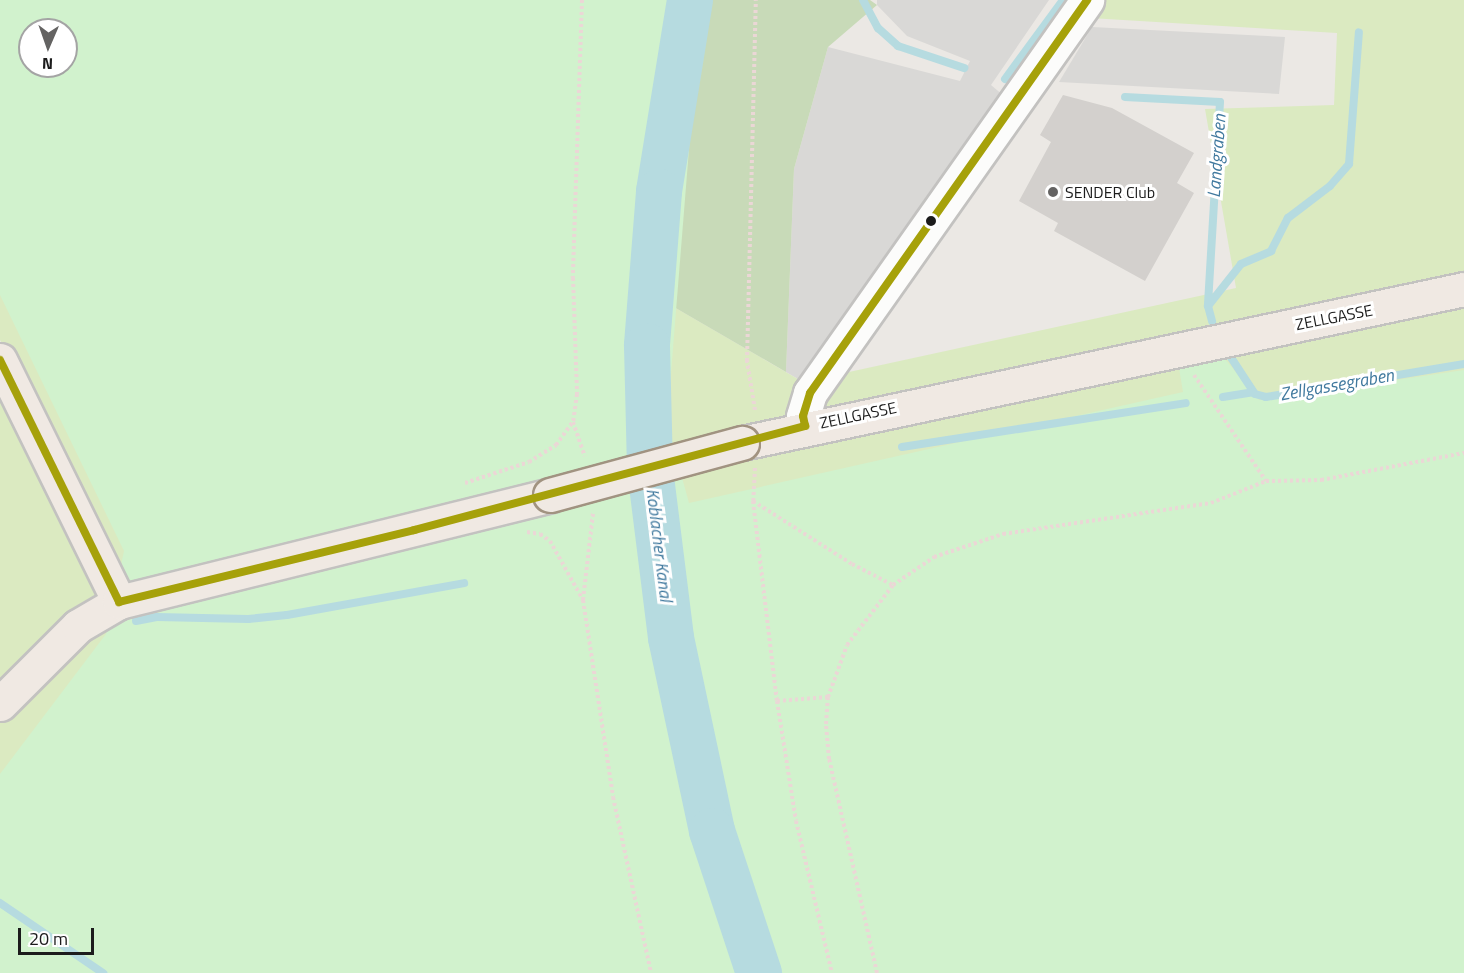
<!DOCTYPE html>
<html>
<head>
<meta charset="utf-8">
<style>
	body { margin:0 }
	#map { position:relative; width:1464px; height:973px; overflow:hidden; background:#ebe8e4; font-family:"Titillium Web",sans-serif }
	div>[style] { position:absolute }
	.religious>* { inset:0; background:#d9d8d6 }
	.grass>* { inset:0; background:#dbeac1 }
	.forest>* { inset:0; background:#c8dab8 }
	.park>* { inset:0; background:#d1f2cd }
	.stream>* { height:8px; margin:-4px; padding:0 4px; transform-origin:4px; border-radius:4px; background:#b6dbe0 }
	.river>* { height:46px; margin:-23px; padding:0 23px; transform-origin:23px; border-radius:23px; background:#b6dbe0 }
	.building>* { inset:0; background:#d3d0cd }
	.path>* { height:4px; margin-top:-2px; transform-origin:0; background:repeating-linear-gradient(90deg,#ebd7d6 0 3px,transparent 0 6px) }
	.roads { filter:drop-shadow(2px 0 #c3c2c0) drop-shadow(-2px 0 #c3c2c0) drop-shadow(0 2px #c3c2c0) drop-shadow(0 -2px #c3c2c0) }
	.minor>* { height:33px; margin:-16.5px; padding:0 16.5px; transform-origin:16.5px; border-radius:16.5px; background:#fcfcfb }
	.major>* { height:33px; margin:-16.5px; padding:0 16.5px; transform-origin:16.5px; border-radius:16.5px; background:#f0e9e3 }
	.bridges { filter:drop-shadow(2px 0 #a19381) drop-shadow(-2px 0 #a19381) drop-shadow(0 2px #a19381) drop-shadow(0 -2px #a19381) }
	.major-bridge>* { height:33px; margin:-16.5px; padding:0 16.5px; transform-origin:16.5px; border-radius:16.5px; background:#f0e9e3 }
	.bus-1>* { height:8px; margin:-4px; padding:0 4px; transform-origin:4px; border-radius:4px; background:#a6a10a }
	.dots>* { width:16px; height:16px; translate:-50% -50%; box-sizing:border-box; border:3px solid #fff; border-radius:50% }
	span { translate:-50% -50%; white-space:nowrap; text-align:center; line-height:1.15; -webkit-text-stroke:6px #fff; paint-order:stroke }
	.poi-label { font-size:16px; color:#1c1c1c }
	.left { translate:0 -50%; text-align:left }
	.street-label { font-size:16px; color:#1c1c1c }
	.water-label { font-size:18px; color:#40799e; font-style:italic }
	.north { position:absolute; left:18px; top:18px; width:60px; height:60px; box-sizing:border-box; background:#fff; border:2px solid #a4a4a4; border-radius:50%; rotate:182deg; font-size:16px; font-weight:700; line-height:24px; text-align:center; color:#1c1c1c }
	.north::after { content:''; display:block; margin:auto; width:21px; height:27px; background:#646362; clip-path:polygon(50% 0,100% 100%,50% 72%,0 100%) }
	.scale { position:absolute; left:18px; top:928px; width:76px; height:27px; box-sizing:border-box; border:3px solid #1c1c1c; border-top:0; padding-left:8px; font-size:18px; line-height:21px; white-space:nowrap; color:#1c1c1c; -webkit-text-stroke:4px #fff; paint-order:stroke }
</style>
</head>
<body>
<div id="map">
	<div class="religious">
		<i style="clip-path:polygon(877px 0,1049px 0,991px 85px,1004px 96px,803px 382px,786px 372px,794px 169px,828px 47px,960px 81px,970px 61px,907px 36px,877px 5px)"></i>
		<i style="clip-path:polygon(1092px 27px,1285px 37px,1279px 94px,1059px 82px)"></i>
	</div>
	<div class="grass">
		<i style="clip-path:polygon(evenodd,0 0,671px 0,667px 303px,803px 382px,1236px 288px,1205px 109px,1334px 105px,1337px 33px,1090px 18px,1103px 0,1464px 0,1464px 454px,126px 588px,0 340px,0 0,30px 30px,66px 30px,66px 66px,30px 66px,30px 30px)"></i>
		<i style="clip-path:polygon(0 381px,119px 613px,0 973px)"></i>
	</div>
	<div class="forest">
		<i style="clip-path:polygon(696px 0,870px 0,877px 5px,828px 47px,794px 169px,786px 372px,667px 303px)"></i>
	</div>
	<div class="park">
		<i style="clip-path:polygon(evenodd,0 0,701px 0,667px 423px,689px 503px,1183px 392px,1179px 368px,1225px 359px,1259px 400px,1464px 370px,1464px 973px,0 973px,0 774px,106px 634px,124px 551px,0 295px,0 0,30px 30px,66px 30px,66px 66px,30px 66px,30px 30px)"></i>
	</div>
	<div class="stream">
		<i style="left:863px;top:0;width:32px;rotate:62deg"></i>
		<i style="left:878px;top:28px;width:27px;rotate:42deg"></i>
		<i style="left:898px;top:46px;width:70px;rotate:18.4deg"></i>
		<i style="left:1005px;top:79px;width:98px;rotate:-53.7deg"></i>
		<i style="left:1125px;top:97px;width:95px;rotate:3deg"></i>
		<i style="left:1220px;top:102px;width:204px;rotate:93.4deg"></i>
		<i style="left:1208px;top:306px;width:16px;rotate:75deg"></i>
		<i style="left:1208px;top:306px;width:53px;rotate:-51.8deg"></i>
		<i style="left:1241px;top:264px;width:33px;rotate:-23deg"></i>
		<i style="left:1271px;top:251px;width:37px;rotate:-63deg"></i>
		<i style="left:1288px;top:218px;width:53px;rotate:-37.3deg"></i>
		<i style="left:1330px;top:186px;width:29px;rotate:-49deg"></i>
		<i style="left:1349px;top:164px;width:132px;rotate:-85.7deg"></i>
		<i style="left:1230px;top:356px;width:45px;rotate:56.7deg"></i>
		<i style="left:1255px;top:394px;width:11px;rotate:15deg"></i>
		<i style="left:1266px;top:397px;width:201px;rotate:-9.5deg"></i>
		<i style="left:1223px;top:397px;width:30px;rotate:-9deg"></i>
		<i style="left:902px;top:447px;width:287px;rotate:-8.8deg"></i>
		<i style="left:136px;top:621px;width:21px;rotate:-11deg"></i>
		<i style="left:157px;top:617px;width:91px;rotate:1.3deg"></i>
		<i style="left:248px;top:619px;width:39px;rotate:-6deg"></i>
		<i style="left:287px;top:615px;width:180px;rotate:-10.2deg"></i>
		<i style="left:0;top:903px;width:125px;rotate:34.2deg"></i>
	</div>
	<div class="river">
		<i style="left:690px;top:0;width:194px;rotate:99.2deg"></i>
		<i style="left:659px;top:192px;width:154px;rotate:94.5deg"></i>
		<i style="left:647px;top:346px;width:123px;rotate:88.6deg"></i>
		<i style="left:650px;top:469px;width:170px;rotate:82.9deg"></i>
		<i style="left:671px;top:638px;width:197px;rotate:78deg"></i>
		<i style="left:712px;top:831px;width:150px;rotate:71.7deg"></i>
	</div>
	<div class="building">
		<i style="clip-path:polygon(1063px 95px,1112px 108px,1194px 153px,1177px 183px,1194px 193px,1145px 281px,1054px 231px,1058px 223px,1019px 201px,1051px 142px,1040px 135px)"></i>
	</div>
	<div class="path">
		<i style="left:582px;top:0;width:278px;rotate:91.9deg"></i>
		<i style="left:573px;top:278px;width:116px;rotate:88deg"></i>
		<i style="left:577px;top:394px;width:28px;rotate:98deg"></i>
		<i style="left:573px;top:422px;width:36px;rotate:71deg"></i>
		<i style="left:1194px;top:375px;width:128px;rotate:55.8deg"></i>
		<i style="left:755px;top:410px;width:50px;rotate:-99.3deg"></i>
		<i style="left:747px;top:361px;width:361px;rotate:-88.6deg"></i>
		<i style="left:755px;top:468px;width:33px;rotate:93deg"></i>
		<i style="left:753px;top:501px;width:201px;rotate:83.2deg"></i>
		<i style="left:777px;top:701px;width:121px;rotate:81deg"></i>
		<i style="left:796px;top:821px;width:156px;rotate:76.7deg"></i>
		<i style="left:465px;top:483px;width:67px;rotate:-18.2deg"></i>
		<i style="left:529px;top:462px;width:32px;rotate:-32deg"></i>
		<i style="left:556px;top:445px;width:29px;rotate:-54deg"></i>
		<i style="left:753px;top:501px;width:117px;rotate:32.5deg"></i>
		<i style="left:852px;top:564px;width:46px;rotate:27.1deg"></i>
		<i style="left:527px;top:532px;width:13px;rotate:9deg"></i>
		<i style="left:540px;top:534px;width:12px;rotate:35deg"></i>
		<i style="left:550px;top:541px;width:68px;rotate:60.8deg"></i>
		<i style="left:583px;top:600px;width:199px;rotate:81.3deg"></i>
		<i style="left:613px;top:797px;width:180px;rotate:77.8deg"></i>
		<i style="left:583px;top:600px;width:87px;rotate:-83.4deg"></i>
		<i style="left:777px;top:701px;width:51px;rotate:-4.5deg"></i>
		<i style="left:877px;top:973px;width:219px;rotate:-102.6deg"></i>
		<i style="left:829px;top:759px;width:35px;rotate:-95deg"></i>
		<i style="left:826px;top:724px;width:27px;rotate:-86deg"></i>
		<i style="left:828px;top:697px;width:55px;rotate:-69.9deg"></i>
		<i style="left:847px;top:645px;width:76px;rotate:-52.5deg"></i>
		<i style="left:893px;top:585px;width:50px;rotate:-34.3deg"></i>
		<i style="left:934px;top:557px;width:73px;rotate:-18.4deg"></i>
		<i style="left:1003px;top:534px;width:210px;rotate:-8.5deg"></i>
		<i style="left:1211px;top:503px;width:59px;rotate:-21.8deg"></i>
		<i style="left:1266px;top:481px;width:55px;rotate:-1deg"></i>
		<i style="left:1321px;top:480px;width:146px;rotate:-10.7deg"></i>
	</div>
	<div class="roads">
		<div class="minor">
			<i style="left:805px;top:426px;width:10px;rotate:-101deg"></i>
			<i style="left:803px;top:416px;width:24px;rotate:-73deg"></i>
			<i style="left:810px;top:393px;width:481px;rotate:-54.8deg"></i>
		</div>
		<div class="major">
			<i style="left:0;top:360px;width:270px;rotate:63.8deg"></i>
			<i style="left:742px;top:443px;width:738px;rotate:-12.04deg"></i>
			<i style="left:0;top:704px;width:110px;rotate:-45deg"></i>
			<i style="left:78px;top:626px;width:48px;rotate:-30.3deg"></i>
			<i style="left:119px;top:602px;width:444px;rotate:-13.9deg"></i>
		</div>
	</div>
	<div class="bridges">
		<div class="major-bridge">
			<i style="left:550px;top:495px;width:199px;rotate:-15.2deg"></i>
		</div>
	</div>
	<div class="bus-1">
		<i style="left:0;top:360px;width:270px;rotate:63.8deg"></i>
		<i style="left:805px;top:426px;width:10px;rotate:-101deg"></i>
		<i style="left:803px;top:416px;width:24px;rotate:-73deg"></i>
		<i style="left:810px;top:393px;width:481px;rotate:-54.8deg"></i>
		<i style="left:119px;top:602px;width:304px;rotate:-13.7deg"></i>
		<i style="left:414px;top:530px;width:405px;rotate:-14.9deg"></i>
	</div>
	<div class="dots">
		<i style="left:1053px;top:192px;background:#646362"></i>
		<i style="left:931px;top:221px;background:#1c1c1c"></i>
	</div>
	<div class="poi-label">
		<span class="left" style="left:1065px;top:192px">SENDER Club</span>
	</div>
	<div class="street-label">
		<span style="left:1334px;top:317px;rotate:-11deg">ZELLGASSE</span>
		<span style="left:858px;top:415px;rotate:-12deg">ZELLGASSE</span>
	</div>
	<div class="water-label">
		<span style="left:1217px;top:156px;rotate:-86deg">Landgraben</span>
		<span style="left:1337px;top:385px;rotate:-10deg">Zellgassegraben</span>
		<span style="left:659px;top:545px;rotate:83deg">Koblacher Kanal</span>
	</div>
	<div class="north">N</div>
	<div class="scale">20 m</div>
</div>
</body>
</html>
